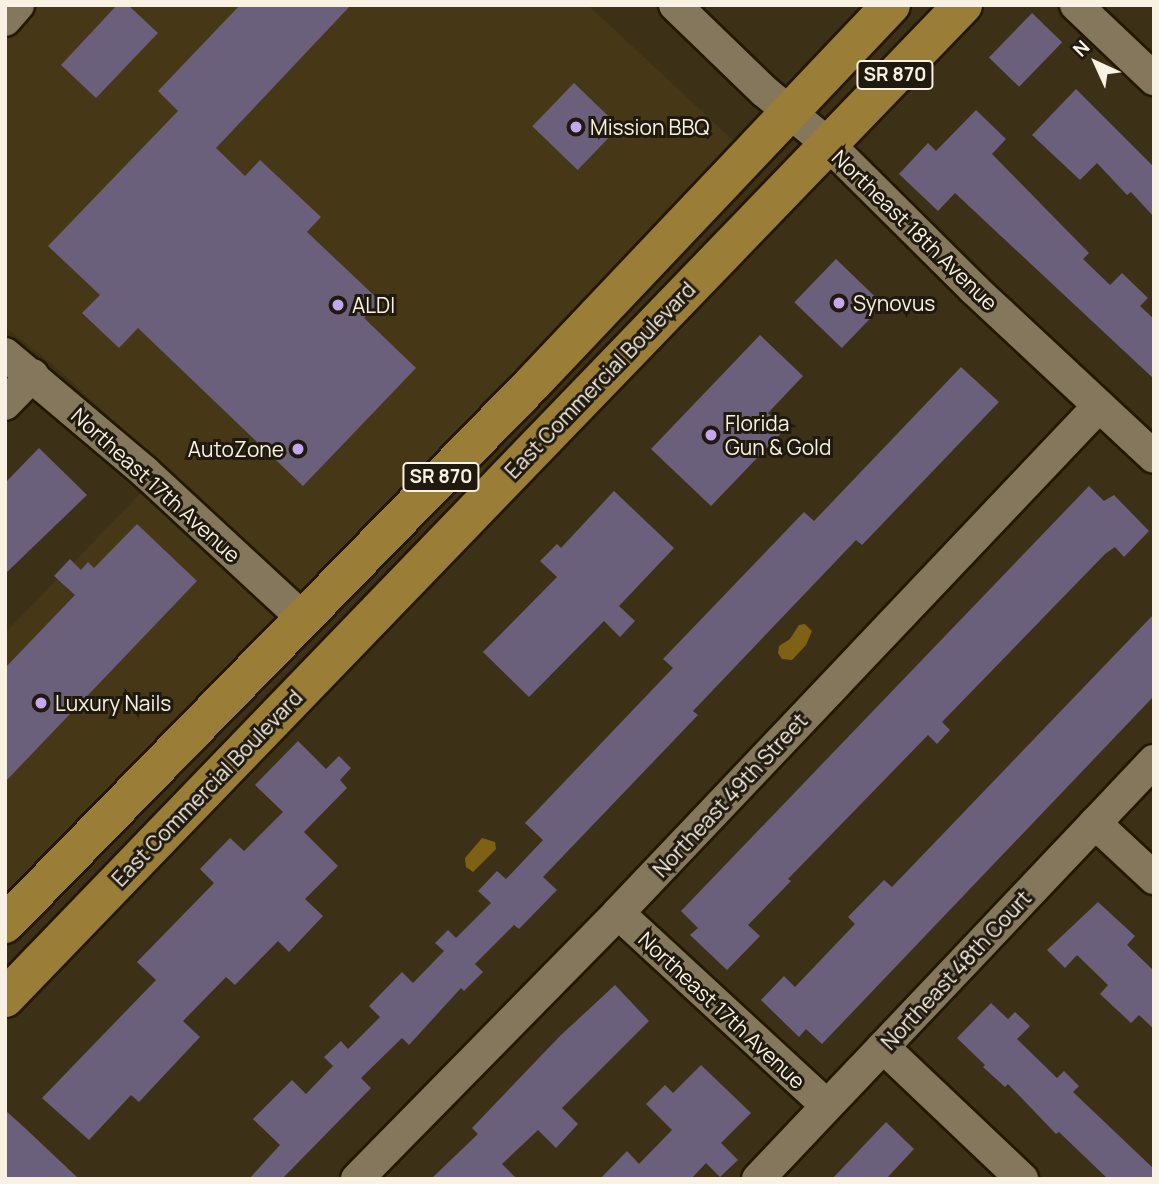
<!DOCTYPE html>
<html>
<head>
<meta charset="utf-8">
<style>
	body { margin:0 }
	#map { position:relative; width:1159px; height:1184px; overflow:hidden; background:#3c3117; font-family:Manrope,sans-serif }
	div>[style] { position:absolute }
	.built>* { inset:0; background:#463716 }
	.water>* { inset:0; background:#7f6115 }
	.building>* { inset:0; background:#6a607b; transform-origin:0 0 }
	.roads { filter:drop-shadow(2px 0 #231801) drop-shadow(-2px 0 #231801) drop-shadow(0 2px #231801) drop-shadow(0 -2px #231801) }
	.minor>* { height:32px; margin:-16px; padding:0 16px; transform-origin:16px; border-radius:16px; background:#84775b }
	.major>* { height:38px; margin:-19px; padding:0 19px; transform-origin:19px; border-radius:19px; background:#9a7e38 }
	.dots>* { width:19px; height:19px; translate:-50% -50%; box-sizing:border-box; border:4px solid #1f190e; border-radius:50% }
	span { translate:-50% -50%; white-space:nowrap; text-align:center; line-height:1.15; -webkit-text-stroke:6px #1f190e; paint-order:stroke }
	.shield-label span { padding:2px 5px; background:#1f190e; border:2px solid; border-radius:5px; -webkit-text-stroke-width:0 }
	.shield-label { font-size:19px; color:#f9f2e3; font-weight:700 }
	.poi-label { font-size:21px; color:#f9f2e3 }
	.left { translate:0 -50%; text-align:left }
	.right { translate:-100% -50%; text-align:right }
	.street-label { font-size:21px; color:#f9f2e3 }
	.frame { position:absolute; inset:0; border:7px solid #f9f2e3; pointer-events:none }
	.north { position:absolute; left:1061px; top:28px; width:70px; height:70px; -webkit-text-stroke:5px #1f190e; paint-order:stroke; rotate:315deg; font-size:19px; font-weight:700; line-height:28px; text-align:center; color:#f9f2e3 }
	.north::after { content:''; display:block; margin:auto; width:24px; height:32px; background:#f9f2e3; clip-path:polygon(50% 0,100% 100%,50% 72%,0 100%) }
</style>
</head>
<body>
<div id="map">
	<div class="built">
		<i style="clip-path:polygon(31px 5px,588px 5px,739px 146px,5px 907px,5px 633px,165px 468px,51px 363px,5px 327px,5px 35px)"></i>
	</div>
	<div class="water">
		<i style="clip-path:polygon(805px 624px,812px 631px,806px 645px,792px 660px,782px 659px,778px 653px,779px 646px,790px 639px,799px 625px)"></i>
		<i style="clip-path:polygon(482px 838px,495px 842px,496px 849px,473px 872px,466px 867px,465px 858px)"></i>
	</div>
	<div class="building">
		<i style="clip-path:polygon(117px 5px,128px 5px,158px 33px,96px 98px,61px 65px)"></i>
		<i style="clip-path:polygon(240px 5px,351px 5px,216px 148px,245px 176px,260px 160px,321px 217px,307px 232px,380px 301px,364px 318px,416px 368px,303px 486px,138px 328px,119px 348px,82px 313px,100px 295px,48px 246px,178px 111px,158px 91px)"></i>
		<i style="left:1032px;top:13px;width:42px;height:62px;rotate:44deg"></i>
		<i style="left:574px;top:83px;width:63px;height:60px;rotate:44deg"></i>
		<i style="clip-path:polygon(1076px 89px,1154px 167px,1154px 217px,1131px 192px,1127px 195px,1097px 163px,1080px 180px,1032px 135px)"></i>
		<i style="clip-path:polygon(976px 110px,1006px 139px,992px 154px,1089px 253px,1083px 259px,1110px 285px,1122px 273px,1148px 298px,1140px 306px,1154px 319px,1154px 379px,955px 193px,938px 211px,899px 174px,928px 143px,936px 151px)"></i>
		<i style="left:836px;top:259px;width:66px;height:60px;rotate:44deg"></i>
		<i style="clip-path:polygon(760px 335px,803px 376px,768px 413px,785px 429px,711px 506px,651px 449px)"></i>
		<i style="clip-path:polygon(961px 367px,999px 402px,862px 545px,856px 540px,693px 711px,698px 715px,543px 877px,557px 890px,519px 929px,514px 925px,475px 964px,483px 972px,464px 991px,461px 988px,409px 1045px,402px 1038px,361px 1078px,371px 1088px,282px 1179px,249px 1179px,280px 1145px,253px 1119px,292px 1080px,306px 1094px,333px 1066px,324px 1057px,341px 1041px,348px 1049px,380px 1017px,369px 1006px,402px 972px,413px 983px,444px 951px,435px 943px,448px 930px,456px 938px,491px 903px,478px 891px,497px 871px,506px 879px,543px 840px,525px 823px,673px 668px,663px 659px,804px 512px,814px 521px)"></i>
		<i style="clip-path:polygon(39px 448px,87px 495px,5px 574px,5px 483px)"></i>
		<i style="clip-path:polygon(1089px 486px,1104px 501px,1114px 495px,1149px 531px,1124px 557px,1115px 547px,1105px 554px,942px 722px,950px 730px,937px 744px,928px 735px,788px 879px,791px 881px,748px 925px,760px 936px,727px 970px,690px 935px,698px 928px,681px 911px)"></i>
		<i style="clip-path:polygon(614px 491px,674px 548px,619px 606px,635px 621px,620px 637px,604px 621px,529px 697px,483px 652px,557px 577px,540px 561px,557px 544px,561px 548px)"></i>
		<i style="clip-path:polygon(137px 524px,197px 581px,5px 782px,5px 668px,75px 595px,54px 576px,70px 559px,81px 570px,88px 562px,94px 568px)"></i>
		<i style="clip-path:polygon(1154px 614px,1154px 696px,822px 1044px,806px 1029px,799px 1037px,761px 1000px,784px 976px,795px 987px,855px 924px,848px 917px,884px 880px,892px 887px)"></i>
		<i style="clip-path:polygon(298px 741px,326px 769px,339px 756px,351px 768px,340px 780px,347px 788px,304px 832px,338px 866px,305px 899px,323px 916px,289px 952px,278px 941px,235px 985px,226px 977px,183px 1021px,200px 1037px,139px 1102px,131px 1095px,89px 1140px,42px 1098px,156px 980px,137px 962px,214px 883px,200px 869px,230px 838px,244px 851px,283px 812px,255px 785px)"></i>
		<i style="clip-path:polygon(1098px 902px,1135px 936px,1127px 945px,1154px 971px,1154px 1029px,1139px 1015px,1131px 1023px,1100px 994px,1108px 985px,1077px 955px,1065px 968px,1047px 950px)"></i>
		<i style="clip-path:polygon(615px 985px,649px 1021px,562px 1108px,578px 1124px,556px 1148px,538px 1130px,502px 1164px,517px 1179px,431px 1179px,478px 1134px,472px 1128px,560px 1036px)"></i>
		<i style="clip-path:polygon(991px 1003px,1008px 1019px,1015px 1012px,1030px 1026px,1017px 1039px,1057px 1078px,1064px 1071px,1079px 1086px,1073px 1092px,1154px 1169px,1154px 1179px,1108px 1179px,1059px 1132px,1056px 1134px,1008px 1084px,1005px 1087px,983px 1067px,985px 1065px,957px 1038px)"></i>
		<i style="clip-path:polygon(701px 1065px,751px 1113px,721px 1143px,738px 1160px,720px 1177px,706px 1163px,691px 1179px,600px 1179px,627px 1151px,639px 1164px,672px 1130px,646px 1104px,665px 1085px,673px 1093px)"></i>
		<i style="clip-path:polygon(5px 1110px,26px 1129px,79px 1179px,5px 1179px)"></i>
		<i style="clip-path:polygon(886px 1122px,914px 1149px,886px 1179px,832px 1179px)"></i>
	</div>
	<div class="roads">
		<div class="minor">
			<i style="left:675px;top:5px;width:124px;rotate:44deg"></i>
			<i style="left:764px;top:91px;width:83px;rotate:39.6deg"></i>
			<i style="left:828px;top:144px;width:206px;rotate:44.8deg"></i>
			<i style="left:974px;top:289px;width:246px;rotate:43deg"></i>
			<i style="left:1076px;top:5px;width:108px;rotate:43.5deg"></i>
			<i style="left:5px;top:20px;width:20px;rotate:-49deg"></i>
			<i style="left:5px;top:354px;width:183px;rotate:40.1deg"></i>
			<i style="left:145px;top:472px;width:217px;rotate:42.8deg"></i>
			<i style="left:5px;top:404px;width:40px;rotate:-46deg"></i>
			<i style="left:1095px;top:823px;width:81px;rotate:43deg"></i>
			<i style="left:618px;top:913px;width:284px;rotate:42.7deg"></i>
			<i style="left:883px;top:1047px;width:192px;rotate:43.5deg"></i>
			<i style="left:357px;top:1179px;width:373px;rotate:-45.5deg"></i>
			<i style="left:618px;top:913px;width:699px;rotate:-46.51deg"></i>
			<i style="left:758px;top:1179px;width:576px;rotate:-46.55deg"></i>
		</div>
		<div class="major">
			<i style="left:5px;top:924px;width:755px;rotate:-45.7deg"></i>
			<i style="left:532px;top:384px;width:522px;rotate:-46.55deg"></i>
			<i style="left:5px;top:998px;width:1380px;rotate:-46.03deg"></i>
		</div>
	</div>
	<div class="dots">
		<i style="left:576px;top:127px;background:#c4a7f1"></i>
		<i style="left:839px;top:303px;background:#c4a7f1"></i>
		<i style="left:338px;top:305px;background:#c4a7f1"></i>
		<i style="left:711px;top:435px;background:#c4a7f1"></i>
		<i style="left:298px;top:449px;background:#c4a7f1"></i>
		<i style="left:41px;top:703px;background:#c4a7f1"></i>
	</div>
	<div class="shield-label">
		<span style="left:895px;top:75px">SR 870</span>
		<span style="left:441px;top:477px">SR 870</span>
	</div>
	<div class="poi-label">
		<span class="left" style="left:590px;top:127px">Mission BBQ</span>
		<span class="left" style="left:853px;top:303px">Synovus</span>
		<span class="left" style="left:352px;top:305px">ALDI</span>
		<span class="left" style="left:725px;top:435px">Florida<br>Gun &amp; Gold</span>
		<span class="right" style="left:284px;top:449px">AutoZone</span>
		<span class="left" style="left:55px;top:703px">Luxury Nails</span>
	</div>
	<div class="street-label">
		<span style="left:915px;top:230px;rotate:44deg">Northeast 18th Avenue</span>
		<span style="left:600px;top:380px;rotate:-46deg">East Commercial Boulevard</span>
		<span style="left:156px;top:485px;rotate:42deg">Northeast 17th Avenue</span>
		<span style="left:207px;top:788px;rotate:-46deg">East Commercial Boulevard</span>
		<span style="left:730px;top:795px;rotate:-47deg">Northeast 49th Street</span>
		<span style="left:956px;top:970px;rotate:-47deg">Northeast 48th Court</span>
		<span style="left:722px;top:1010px;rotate:43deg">Northeast 17th Avenue</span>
	</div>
	<div class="frame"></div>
	<div class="north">N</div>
</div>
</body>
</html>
